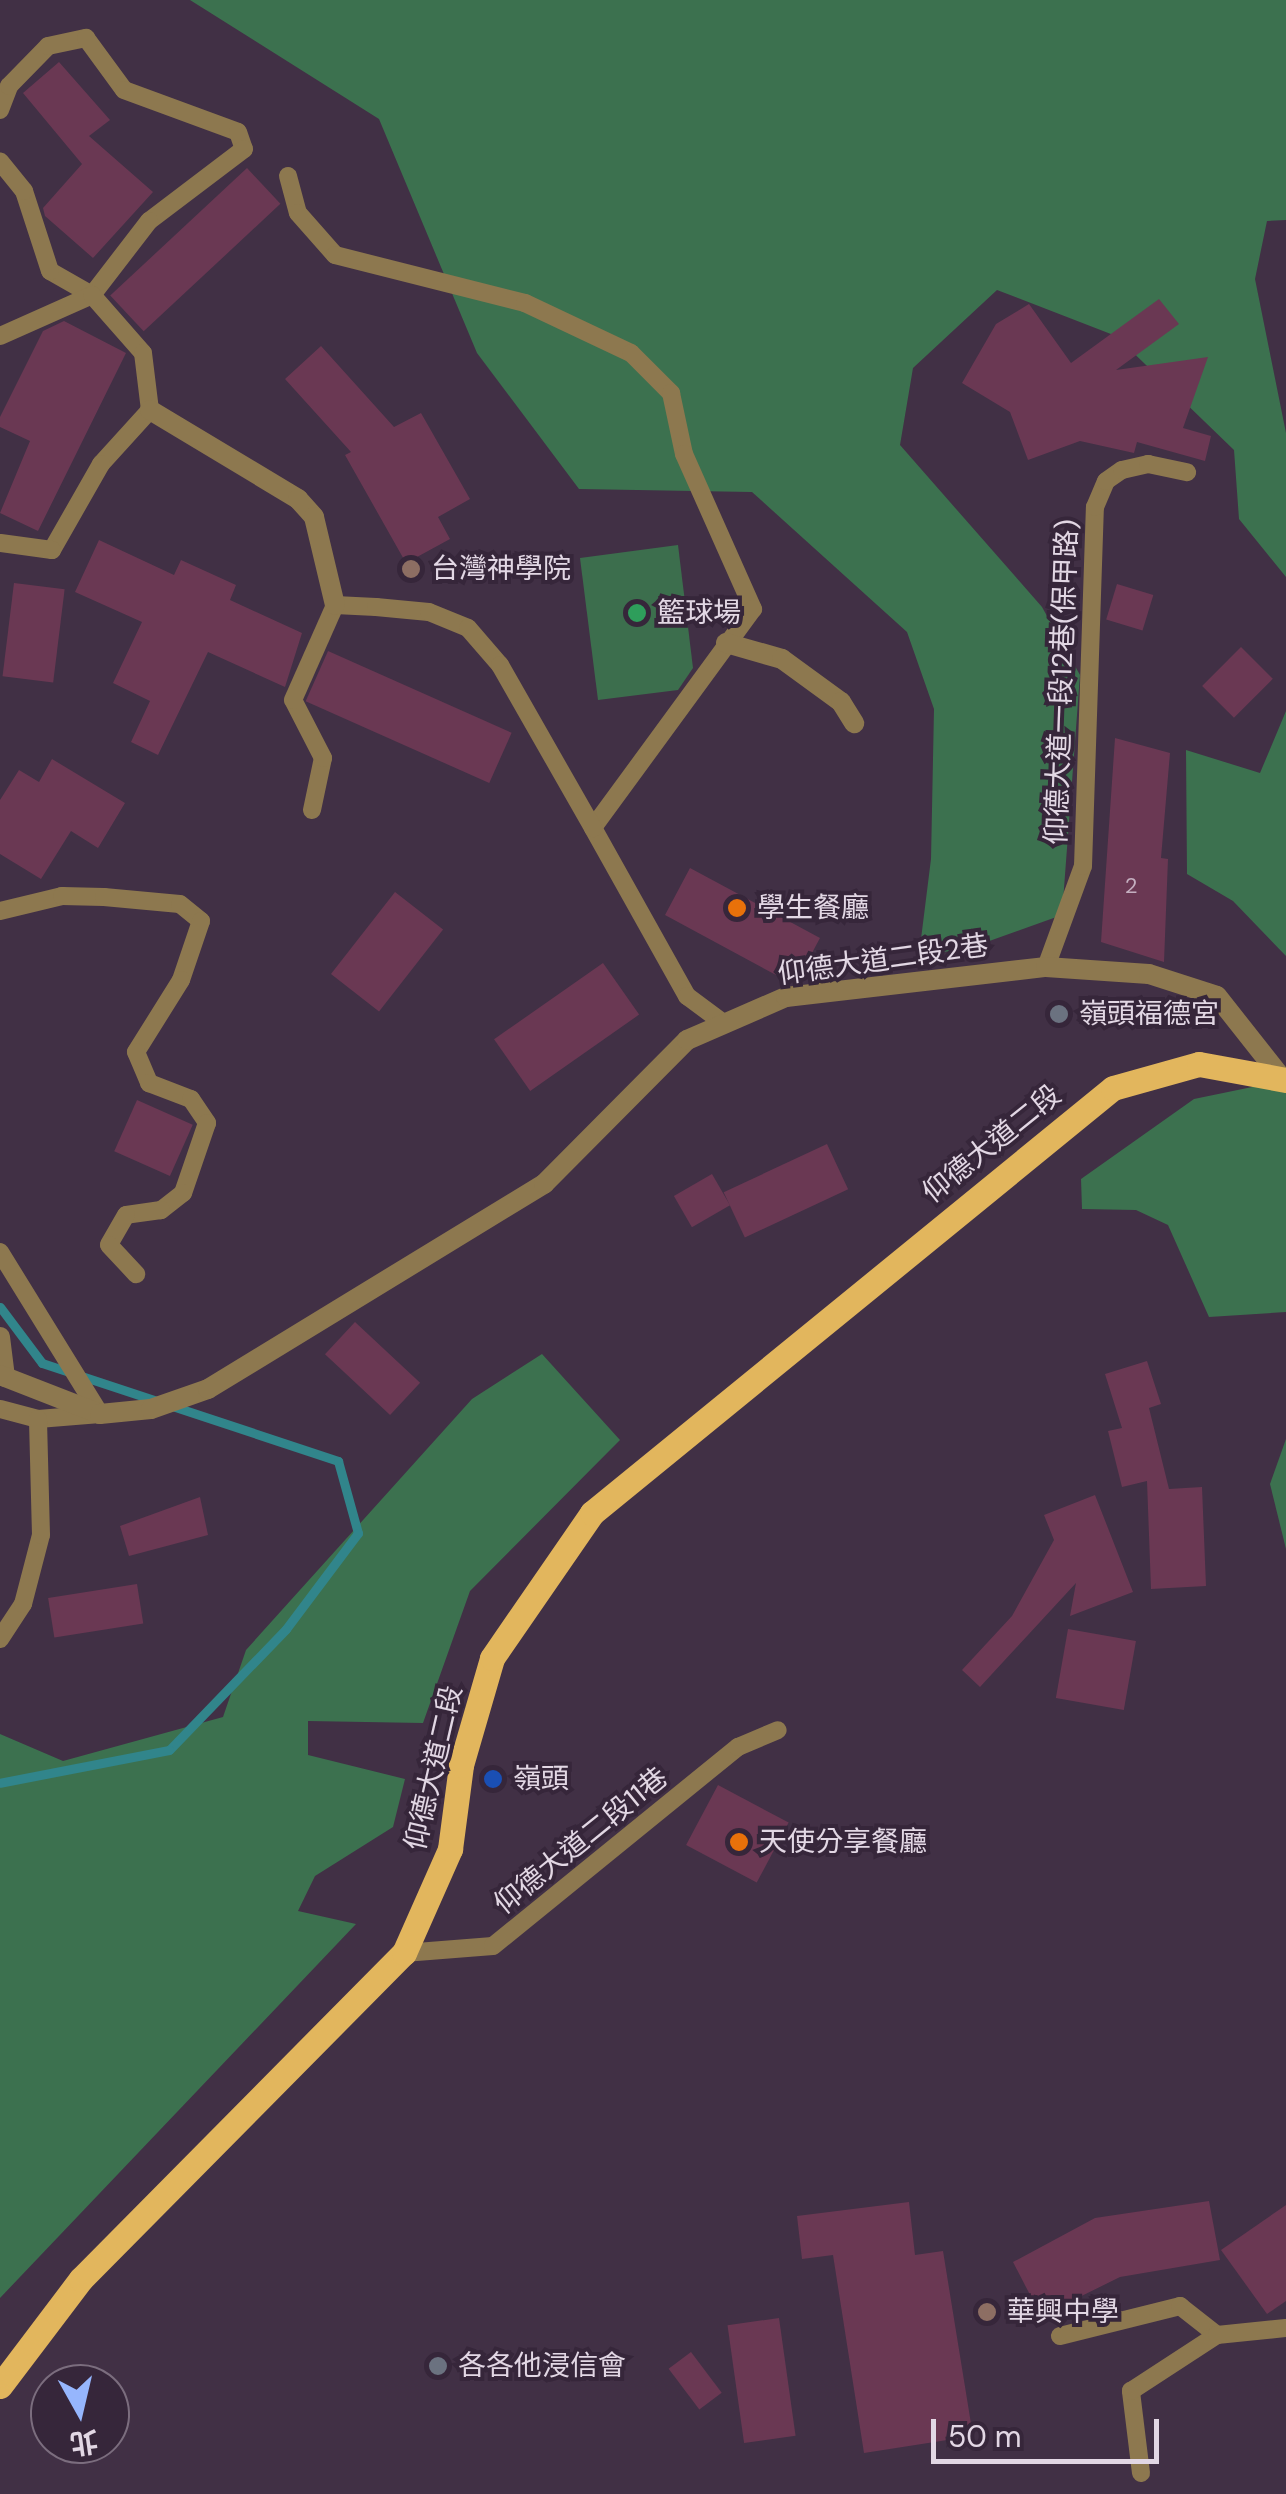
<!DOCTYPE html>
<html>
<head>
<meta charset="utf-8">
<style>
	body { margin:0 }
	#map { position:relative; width:1286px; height:2494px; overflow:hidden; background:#413045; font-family:"DM Sans","Noto Sans TC",sans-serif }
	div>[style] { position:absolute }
	.green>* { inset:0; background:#3c6e4d }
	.forest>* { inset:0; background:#3c714f }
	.stream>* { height:9px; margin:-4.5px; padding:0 4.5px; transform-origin:4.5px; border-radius:4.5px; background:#31858b }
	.building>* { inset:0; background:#6a3853; transform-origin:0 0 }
	.lane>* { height:18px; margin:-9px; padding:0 9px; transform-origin:9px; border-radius:9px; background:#8d784f }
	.street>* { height:20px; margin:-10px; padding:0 10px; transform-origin:10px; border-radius:10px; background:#8d784f }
	.primary>* { height:25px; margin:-12.5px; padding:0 12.5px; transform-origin:12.5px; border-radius:12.5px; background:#e2b65d }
	.dots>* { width:28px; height:28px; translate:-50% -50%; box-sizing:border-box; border:5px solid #36263a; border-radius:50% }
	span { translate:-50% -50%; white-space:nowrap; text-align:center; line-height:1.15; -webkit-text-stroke:8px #36263a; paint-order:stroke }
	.number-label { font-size:22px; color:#c4afc0 }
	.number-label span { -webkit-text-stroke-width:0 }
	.poi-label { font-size:28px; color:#e2d7e4 }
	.left { translate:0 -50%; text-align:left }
	.street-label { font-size:28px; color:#e2d7e4 }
	.north { position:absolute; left:30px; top:2364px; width:100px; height:100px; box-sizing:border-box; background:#36263a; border:2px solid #7b6d7e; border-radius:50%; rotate:172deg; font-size:28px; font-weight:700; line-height:40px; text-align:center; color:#e2d7e4 }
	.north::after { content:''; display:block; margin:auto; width:35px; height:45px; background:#96b6fd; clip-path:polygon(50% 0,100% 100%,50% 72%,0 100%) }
	.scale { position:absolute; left:931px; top:2419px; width:228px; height:45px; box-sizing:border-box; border:5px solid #e2d7e4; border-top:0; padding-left:12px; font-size:30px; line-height:35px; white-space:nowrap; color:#e2d7e4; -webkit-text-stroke:8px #36263a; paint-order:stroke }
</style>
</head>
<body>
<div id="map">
	<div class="green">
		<i style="clip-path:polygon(678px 545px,693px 668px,678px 690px,598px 700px,580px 558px)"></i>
	</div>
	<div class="forest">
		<i style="clip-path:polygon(190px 0,1286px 0,1286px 220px,1267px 221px,1255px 279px,1286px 433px,1286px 577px,1239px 519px,1234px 450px,1116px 336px,997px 290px,913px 368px,900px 445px,1042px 607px,1080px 675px,1062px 915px,967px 949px,919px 955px,931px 859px,934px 709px,907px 632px,752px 492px,579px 489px,477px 353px,379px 119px)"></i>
		<i style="clip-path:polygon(1286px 711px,1286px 956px,1233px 901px,1187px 874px,1186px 750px,1260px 773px)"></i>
		<i style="clip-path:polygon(1257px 1086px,1286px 1092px,1286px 1312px,1209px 1317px,1168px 1225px,1136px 1210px,1082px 1209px,1081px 1179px,1194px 1099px)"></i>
		<i style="clip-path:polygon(542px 1354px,620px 1440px,470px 1591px,423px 1723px,308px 1721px,308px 1755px,405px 1779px,393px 1827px,315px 1876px,298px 1911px,356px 1924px,0 2298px,0 1734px,63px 1761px,223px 1717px,246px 1650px,472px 1399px)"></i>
		<i style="clip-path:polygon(1286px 1439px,1286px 1549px,1270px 1484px)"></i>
	</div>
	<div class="stream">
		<i style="left:0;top:1307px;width:70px;rotate:53.1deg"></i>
		<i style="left:42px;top:1363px;width:312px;rotate:18.3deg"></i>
		<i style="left:338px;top:1461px;width:75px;rotate:74.5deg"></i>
		<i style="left:358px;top:1533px;width:120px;rotate:126.9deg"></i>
		<i style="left:286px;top:1629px;width:168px;rotate:134deg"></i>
		<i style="left:169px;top:1750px;width:172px;rotate:169deg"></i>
	</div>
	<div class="building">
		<i style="clip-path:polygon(59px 62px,110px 120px,89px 136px,153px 192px,93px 258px,45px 216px,43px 208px,82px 164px,23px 93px)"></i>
		<i style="left:247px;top:168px;width:49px;height:187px;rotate:47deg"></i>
		<i style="clip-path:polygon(1159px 299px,1179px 324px,1116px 370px,1208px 357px,1183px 428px,1211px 436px,1205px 461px,1137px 442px,1134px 453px,1080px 441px,1028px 460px,1010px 412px,962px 383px,996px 324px,1029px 304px,1071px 363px)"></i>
		<i style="clip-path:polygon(64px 321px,126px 353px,38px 531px,0 513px,30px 441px,0 427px,0 417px,43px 331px)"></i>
		<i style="clip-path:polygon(321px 346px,394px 427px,421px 413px,470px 499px,438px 517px,450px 539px,406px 563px,345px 455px,351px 452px,285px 379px)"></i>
		<i style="clip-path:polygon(99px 540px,174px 575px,181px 560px,236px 585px,230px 600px,302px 633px,285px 687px,208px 652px,158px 755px,131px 742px,150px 701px,113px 683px,142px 622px,75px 592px)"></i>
		<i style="left:14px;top:583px;width:51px;height:94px;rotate:7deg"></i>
		<i style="left:1117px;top:584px;width:38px;height:37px;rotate:17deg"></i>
		<i style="left:1241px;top:647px;width:45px;height:55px;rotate:45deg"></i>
		<i style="left:328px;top:651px;width:201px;height:55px;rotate:24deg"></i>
		<i style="clip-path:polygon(1115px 738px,1170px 753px,1161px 858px,1168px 859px,1164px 962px,1101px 942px)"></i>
		<i style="clip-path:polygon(52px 759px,125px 803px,98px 848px,71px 831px,41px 879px,0 854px,0 800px,19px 770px,39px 782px)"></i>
		<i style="clip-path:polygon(690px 868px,820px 938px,805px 966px,786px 956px,776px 975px,665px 915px)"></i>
		<i style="left:395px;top:892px;width:61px;height:104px;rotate:38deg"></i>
		<i style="left:603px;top:963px;width:63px;height:133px;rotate:55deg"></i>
		<i style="left:137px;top:1100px;width:61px;height:56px;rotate:24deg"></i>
		<i style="left:827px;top:1144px;width:50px;height:114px;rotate:65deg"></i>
		<i style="left:712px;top:1174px;width:36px;height:44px;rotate:60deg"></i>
		<i style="left:355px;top:1322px;width:89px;height:44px;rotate:43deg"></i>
		<i style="clip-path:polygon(1147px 1361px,1161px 1404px,1149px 1408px,1169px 1489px,1202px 1487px,1206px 1586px,1151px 1589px,1147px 1481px,1122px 1487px,1108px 1431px,1122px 1428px,1105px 1374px)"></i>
		<i style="clip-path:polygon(1095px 1495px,1133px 1592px,1070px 1616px,1076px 1583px,980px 1687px,962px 1670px,1012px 1616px,1054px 1540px,1044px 1515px)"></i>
		<i style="clip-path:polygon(200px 1497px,208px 1535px,129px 1556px,120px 1526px)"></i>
		<i style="left:137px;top:1584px;width:40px;height:90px;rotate:81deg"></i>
		<i style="left:1068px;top:1629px;width:69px;height:70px;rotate:10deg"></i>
		<i style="left:718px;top:1785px;width:80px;height:68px;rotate:28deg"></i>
		<i style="clip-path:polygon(1209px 2201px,1220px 2260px,1120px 2277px,1041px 2316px,1013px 2262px,1095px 2218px)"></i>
		<i style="clip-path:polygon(909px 2202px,915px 2255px,943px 2251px,973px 2436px,864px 2453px,833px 2255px,802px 2259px,797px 2216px)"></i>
		<i style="clip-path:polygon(1286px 2205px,1286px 2301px,1267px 2314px,1221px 2250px)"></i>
		<i style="left:779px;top:2318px;width:119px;height:52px;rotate:82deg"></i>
		<i style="left:691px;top:2352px;width:51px;height:28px;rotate:53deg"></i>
	</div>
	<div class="lane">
		<i style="left:0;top:110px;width:26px;rotate:-69deg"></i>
		<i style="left:9px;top:86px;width:56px;rotate:-45.7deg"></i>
		<i style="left:48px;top:46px;width:39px;rotate:-12deg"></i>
		<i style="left:86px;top:38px;width:64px;rotate:53.8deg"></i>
		<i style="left:124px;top:90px;width:121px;rotate:20.2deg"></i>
		<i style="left:238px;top:132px;width:18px;rotate:71deg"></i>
		<i style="left:244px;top:149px;width:119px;rotate:142.8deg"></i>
		<i style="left:149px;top:221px;width:93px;rotate:127.6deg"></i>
		<i style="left:92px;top:295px;width:48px;rotate:-150.3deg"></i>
		<i style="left:50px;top:271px;width:84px;rotate:-108deg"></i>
		<i style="left:24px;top:191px;width:38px;rotate:-129deg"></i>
		<i style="left:288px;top:176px;width:38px;rotate:75deg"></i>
		<i style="left:298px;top:213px;width:56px;rotate:48.6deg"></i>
		<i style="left:335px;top:255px;width:196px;rotate:14.2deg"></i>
		<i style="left:525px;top:303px;width:117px;rotate:25.3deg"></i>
		<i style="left:631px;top:353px;width:57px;rotate:45deg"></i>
		<i style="left:671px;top:393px;width:62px;rotate:78deg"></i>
		<i style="left:684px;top:454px;width:170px;rotate:66deg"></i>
		<i style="left:753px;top:609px;width:271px;rotate:126.2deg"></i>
		<i style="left:593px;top:828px;width:193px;rotate:60.8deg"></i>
		<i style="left:687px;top:996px;width:44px;rotate:36.6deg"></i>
		<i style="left:0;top:336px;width:101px;rotate:-24deg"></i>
		<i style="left:92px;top:295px;width:77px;rotate:48.7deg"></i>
		<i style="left:143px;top:353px;width:57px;rotate:83deg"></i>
		<i style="left:150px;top:410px;width:73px;rotate:132.2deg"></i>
		<i style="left:101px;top:464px;width:99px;rotate:119.7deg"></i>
		<i style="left:52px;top:550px;width:52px;rotate:-172.3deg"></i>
		<i style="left:312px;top:810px;width:53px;rotate:-78.1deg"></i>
		<i style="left:323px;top:758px;width:65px;rotate:-117.3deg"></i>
		<i style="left:293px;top:700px;width:104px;rotate:-66.1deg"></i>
		<i style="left:335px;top:605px;width:41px;rotate:2.8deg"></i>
		<i style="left:376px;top:607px;width:53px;rotate:5.4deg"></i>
		<i style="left:429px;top:612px;width:42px;rotate:22.3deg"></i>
		<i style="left:468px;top:628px;width:49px;rotate:49.1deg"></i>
		<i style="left:500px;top:665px;width:188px;rotate:60.3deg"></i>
		<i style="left:0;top:911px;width:64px;rotate:-13.6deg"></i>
		<i style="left:62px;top:896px;width:42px;rotate:1.4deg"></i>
		<i style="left:104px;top:897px;width:76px;rotate:5.3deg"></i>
		<i style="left:180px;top:904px;width:27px;rotate:39deg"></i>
		<i style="left:201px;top:921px;width:62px;rotate:108.7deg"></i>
		<i style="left:181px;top:980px;width:85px;rotate:122deg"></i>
		<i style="left:136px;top:1052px;width:34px;rotate:67deg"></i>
		<i style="left:149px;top:1083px;width:45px;rotate:20.9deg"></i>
		<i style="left:191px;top:1099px;width:29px;rotate:56deg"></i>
		<i style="left:207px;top:1123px;width:74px;rotate:108.9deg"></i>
		<i style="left:183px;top:1193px;width:28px;rotate:142deg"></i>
		<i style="left:161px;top:1210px;width:35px;rotate:172deg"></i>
		<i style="left:126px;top:1215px;width:34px;rotate:120deg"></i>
		<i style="left:109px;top:1245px;width:40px;rotate:47deg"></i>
		<i style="left:1046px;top:967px;width:108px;rotate:-69.9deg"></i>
		<i style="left:1083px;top:866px;width:359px;rotate:-88.1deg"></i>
		<i style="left:1095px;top:507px;width:28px;rotate:-67deg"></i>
		<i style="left:1106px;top:481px;width:19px;rotate:-35deg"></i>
		<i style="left:1122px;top:470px;width:27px;rotate:-13deg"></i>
		<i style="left:1148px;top:464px;width:40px;rotate:12deg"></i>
		<i style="left:0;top:1252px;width:190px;rotate:58.3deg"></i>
		<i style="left:100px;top:1414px;width:62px;rotate:175.4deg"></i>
		<i style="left:38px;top:1419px;width:39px;rotate:-165deg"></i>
		<i style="left:0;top:1639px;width:42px;rotate:-56.7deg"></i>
		<i style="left:23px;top:1604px;width:71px;rotate:-75.4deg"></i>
		<i style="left:41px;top:1535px;width:116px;rotate:-91.5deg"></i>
		<i style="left:404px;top:1953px;width:89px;rotate:-4.5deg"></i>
		<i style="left:493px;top:1946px;width:316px;rotate:-39.1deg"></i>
		<i style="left:738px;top:1747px;width:43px;rotate:-23deg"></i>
		<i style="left:1060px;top:2336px;width:124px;rotate:-14deg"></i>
		<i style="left:1180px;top:2306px;width:47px;rotate:38.1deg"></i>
		<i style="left:1141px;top:2473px;width:83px;rotate:-97deg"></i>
		<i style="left:1131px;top:2391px;width:103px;rotate:-33.1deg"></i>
		<i style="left:1217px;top:2335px;width:69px;rotate:-5.8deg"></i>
	</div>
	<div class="street">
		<i style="left:150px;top:410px;width:173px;rotate:31deg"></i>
		<i style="left:298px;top:499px;width:24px;rotate:48deg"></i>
		<i style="left:314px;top:517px;width:90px;rotate:76.6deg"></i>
		<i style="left:726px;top:643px;width:58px;rotate:15.9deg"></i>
		<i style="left:782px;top:659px;width:73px;rotate:36.1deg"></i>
		<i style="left:841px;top:702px;width:25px;rotate:58deg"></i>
		<i style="left:0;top:1337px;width:40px;rotate:82.9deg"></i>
		<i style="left:0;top:1375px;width:107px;rotate:21.3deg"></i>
		<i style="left:100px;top:1414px;width:51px;rotate:-5.6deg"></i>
		<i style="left:151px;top:1409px;width:60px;rotate:-19.3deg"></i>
		<i style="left:208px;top:1389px;width:394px;rotate:-31.4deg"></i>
		<i style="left:544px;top:1184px;width:203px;rotate:-45.2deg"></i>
		<i style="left:687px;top:1040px;width:108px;rotate:-23.5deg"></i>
		<i style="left:786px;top:997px;width:262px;rotate:-6.6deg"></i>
		<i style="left:1046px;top:967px;width:103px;rotate:3.9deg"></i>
		<i style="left:1149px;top:974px;width:71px;rotate:17.9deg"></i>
		<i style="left:1217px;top:996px;width:103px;rotate:51.7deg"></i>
	</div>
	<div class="primary">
		<i style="left:0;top:2386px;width:134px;rotate:-52.9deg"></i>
		<i style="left:81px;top:2279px;width:459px;rotate:-45.3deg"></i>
		<i style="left:404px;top:1953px;width:114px;rotate:-66.1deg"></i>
		<i style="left:450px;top:1849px;width:85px;rotate:-82.5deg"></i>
		<i style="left:461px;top:1765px;width:111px;rotate:-73.8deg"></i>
		<i style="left:492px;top:1658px;width:176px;rotate:-55.4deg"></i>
		<i style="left:592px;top:1513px;width:672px;rotate:-39.21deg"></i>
		<i style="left:1113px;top:1088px;width:89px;rotate:-15.6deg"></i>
		<i style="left:1199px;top:1064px;width:88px;rotate:10.4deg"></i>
	</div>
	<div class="dots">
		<i style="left:411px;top:569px;background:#8d6e63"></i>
		<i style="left:637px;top:613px;background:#2e9e5b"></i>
		<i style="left:737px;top:908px;background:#e8710a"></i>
		<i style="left:1059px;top:1014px;background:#6b7280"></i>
		<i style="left:493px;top:1779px;background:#1a4fb4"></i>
		<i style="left:739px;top:1842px;background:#e8710a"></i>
		<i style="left:987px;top:2312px;background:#8d6e63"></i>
		<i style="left:438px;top:2366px;background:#6b7280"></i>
	</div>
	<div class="number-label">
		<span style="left:1131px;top:886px">2</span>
	</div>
	<div class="poi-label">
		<span class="left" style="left:431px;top:569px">台灣神學院</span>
		<span class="left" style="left:657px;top:613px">籃球場</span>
		<span class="left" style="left:757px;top:908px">學生餐廳</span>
		<span class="left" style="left:1079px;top:1014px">嶺頭福德宮</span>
		<span class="left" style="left:513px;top:1779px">嶺頭</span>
		<span class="left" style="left:759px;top:1842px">天使分享餐廳</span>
		<span class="left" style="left:1007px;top:2312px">華興中學</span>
		<span class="left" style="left:458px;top:2366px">各各他浸信會</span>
	</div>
	<div class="street-label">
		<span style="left:1062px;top:682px;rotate:-88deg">仰德大道一段12巷(保甲路)</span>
		<span style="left:883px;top:960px;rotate:-8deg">仰德大道二段2巷</span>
		<span style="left:992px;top:1144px;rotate:-39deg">仰德大道二段</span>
		<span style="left:434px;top:1768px;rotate:-77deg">仰德大道二段</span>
		<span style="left:581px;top:1841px;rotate:-39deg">仰德大道二段11巷</span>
	</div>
	<div class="north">北</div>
	<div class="scale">50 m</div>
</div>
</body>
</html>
